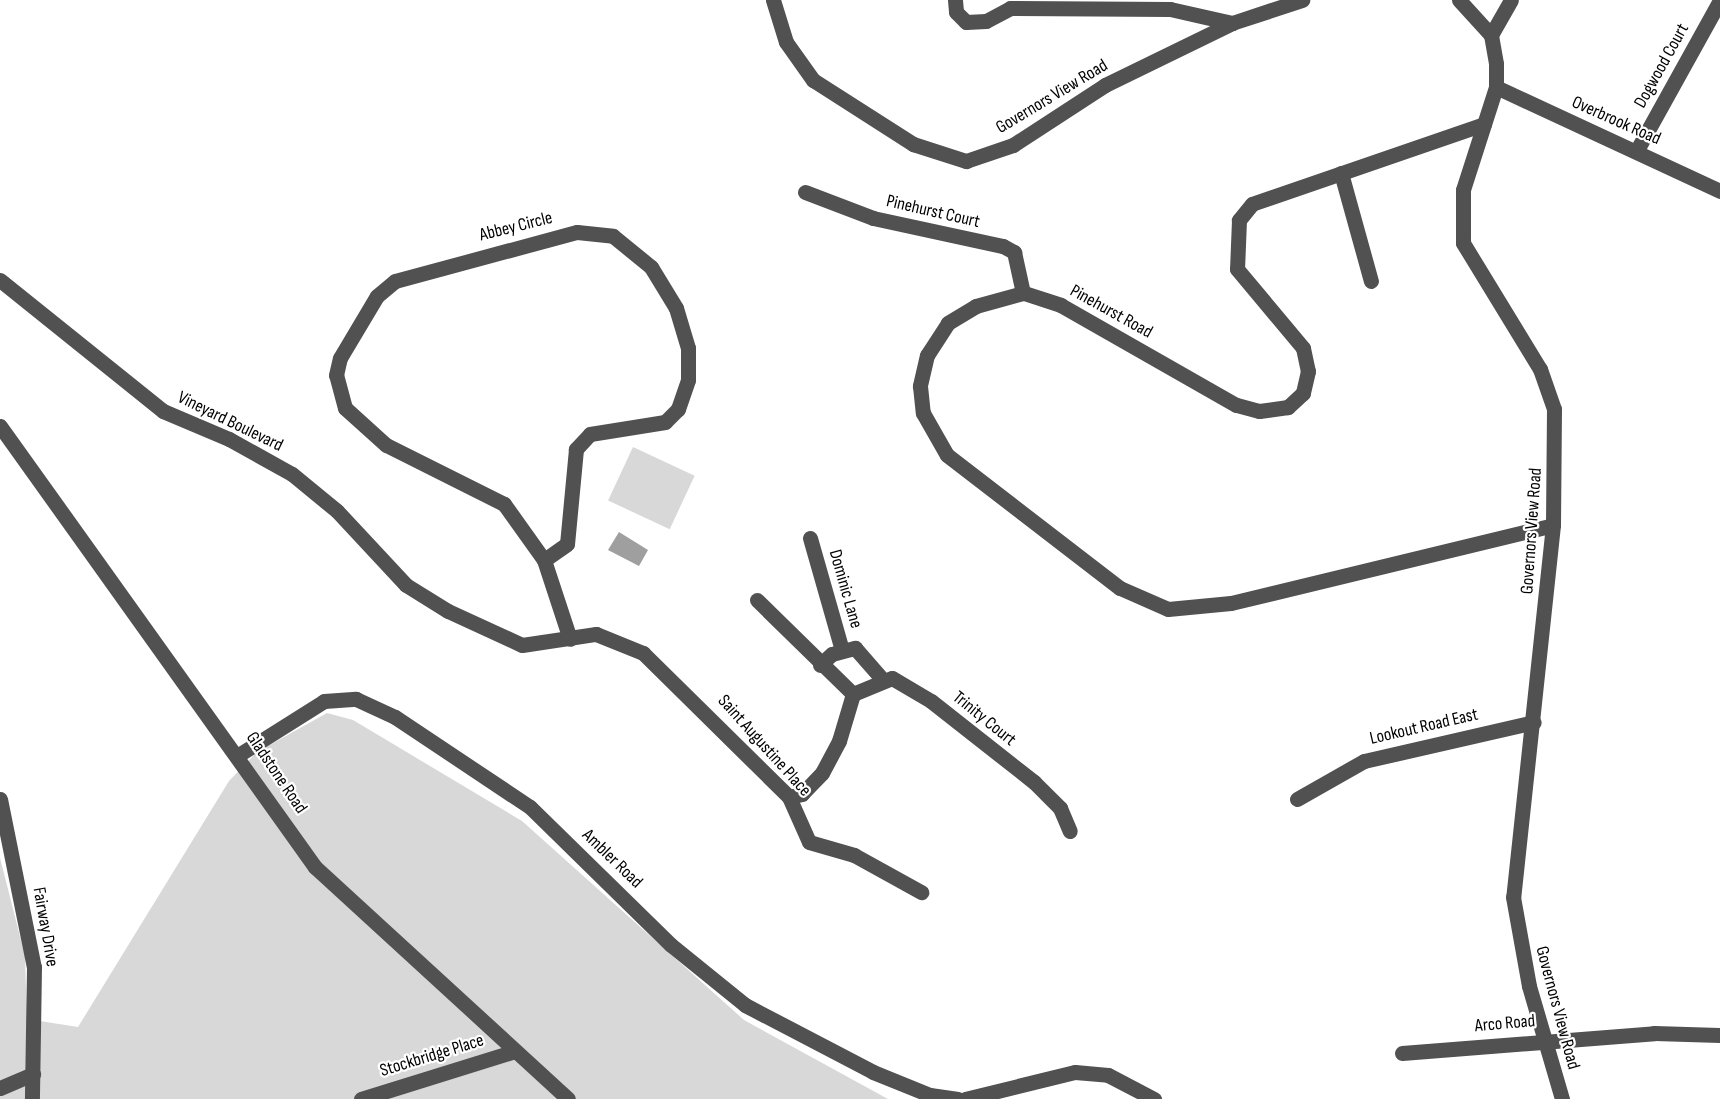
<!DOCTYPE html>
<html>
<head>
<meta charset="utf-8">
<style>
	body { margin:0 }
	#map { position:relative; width:1720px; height:1099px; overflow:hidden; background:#fff; font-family:"Sofia Sans Condensed",sans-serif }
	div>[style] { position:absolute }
	.green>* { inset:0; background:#d8d8d8; transform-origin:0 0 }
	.water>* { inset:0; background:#9f9f9f }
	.minor>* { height:15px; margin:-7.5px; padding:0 7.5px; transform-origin:7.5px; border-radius:7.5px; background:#515151 }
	span { translate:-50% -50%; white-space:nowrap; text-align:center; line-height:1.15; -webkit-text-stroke:4.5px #fff; paint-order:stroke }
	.street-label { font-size:18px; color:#000 }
</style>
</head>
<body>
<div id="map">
	<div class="green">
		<i style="left:633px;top:447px;width:68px;height:59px;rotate:25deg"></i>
		<i style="clip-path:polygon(327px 713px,353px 720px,522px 821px,744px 1020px,888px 1099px,0 1099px,0 858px,25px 956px,27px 1019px,78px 1027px,229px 781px,257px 752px)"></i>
	</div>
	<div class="water">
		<i style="clip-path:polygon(619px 532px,648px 550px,639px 566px,608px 550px)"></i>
	</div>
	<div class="minor">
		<i style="left:773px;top:0;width:44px;rotate:72.8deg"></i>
		<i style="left:786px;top:42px;width:47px;rotate:54.6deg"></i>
		<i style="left:813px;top:80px;width:119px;rotate:32.6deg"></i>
		<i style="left:913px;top:144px;width:56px;rotate:17.8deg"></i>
		<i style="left:966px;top:161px;width:50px;rotate:-18.8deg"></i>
		<i style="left:1013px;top:145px;width:110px;rotate:-33.1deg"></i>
		<i style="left:1105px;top:85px;width:141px;rotate:-26deg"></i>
		<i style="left:1232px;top:23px;width:74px;rotate:-18.2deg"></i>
		<i style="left:955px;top:0;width:12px;rotate:85deg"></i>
		<i style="left:956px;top:12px;width:14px;rotate:45deg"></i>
		<i style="left:966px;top:22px;width:20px;rotate:-3deg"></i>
		<i style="left:986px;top:21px;width:27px;rotate:-28deg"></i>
		<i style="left:1010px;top:8px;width:160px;rotate:0.4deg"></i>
		<i style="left:1170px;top:9px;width:64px;rotate:12.7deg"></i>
		<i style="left:1459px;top:0;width:47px;rotate:47.6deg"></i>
		<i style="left:1491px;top:35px;width:29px;rotate:80deg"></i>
		<i style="left:1496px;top:64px;width:23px;rotate:90deg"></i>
		<i style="left:1496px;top:87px;width:108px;rotate:107.8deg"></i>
		<i style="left:1463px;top:190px;width:53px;rotate:90deg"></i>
		<i style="left:1463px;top:243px;width:148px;rotate:58.6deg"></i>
		<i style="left:1540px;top:369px;width:42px;rotate:70.7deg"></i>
		<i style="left:1554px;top:409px;width:116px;rotate:90.5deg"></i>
		<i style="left:1553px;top:525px;width:374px;rotate:96.1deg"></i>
		<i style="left:1513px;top:897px;width:90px;rotate:79.8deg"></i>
		<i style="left:1529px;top:986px;width:118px;rotate:73.7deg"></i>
		<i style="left:1491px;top:35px;width:40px;rotate:-60.3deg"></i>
		<i style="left:1496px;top:87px;width:247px;rotate:24.9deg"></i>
		<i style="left:1484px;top:124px;width:245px;rotate:161deg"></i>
		<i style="left:1252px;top:204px;width:21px;rotate:129deg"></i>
		<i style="left:1239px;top:220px;width:49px;rotate:92.3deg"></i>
		<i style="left:1237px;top:269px;width:103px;rotate:50.1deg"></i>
		<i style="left:1303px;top:348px;width:24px;rotate:78deg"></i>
		<i style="left:1308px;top:371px;width:23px;rotate:103deg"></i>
		<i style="left:1303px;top:393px;width:21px;rotate:137deg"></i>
		<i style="left:1288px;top:407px;width:29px;rotate:172deg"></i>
		<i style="left:1259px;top:411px;width:24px;rotate:-165deg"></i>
		<i style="left:1236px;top:405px;width:202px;rotate:-150.3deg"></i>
		<i style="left:1061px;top:305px;width:40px;rotate:-162deg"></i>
		<i style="left:1023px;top:293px;width:49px;rotate:164.5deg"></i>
		<i style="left:976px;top:306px;width:33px;rotate:149deg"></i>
		<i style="left:948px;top:323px;width:38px;rotate:123deg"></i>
		<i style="left:927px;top:355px;width:32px;rotate:103deg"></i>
		<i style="left:920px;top:386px;width:27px;rotate:84deg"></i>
		<i style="left:923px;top:413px;width:48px;rotate:60.3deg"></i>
		<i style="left:947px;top:455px;width:218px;rotate:37.6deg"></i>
		<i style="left:1120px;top:588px;width:52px;rotate:23.6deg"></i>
		<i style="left:1168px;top:609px;width:63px;rotate:-5.4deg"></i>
		<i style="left:1231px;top:603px;width:331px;rotate:-13.6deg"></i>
		<i style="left:1637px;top:150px;width:171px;rotate:-61deg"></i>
		<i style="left:1341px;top:173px;width:112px;rotate:74.5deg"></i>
		<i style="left:805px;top:192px;width:73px;rotate:20.9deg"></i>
		<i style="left:873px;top:218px;width:133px;rotate:12.2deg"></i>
		<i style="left:1003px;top:246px;width:13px;rotate:29deg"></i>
		<i style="left:1014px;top:252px;width:42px;rotate:77.6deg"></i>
		<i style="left:577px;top:232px;width:36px;rotate:6deg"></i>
		<i style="left:613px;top:236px;width:49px;rotate:39.2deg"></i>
		<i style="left:651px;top:267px;width:48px;rotate:58.6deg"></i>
		<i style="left:676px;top:308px;width:42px;rotate:73.3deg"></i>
		<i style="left:688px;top:348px;width:32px;rotate:90deg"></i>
		<i style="left:688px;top:380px;width:31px;rotate:109deg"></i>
		<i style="left:678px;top:409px;width:18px;rotate:135deg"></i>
		<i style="left:665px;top:422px;width:76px;rotate:170.9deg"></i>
		<i style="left:590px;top:434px;width:21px;rotate:133deg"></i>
		<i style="left:576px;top:449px;width:95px;rotate:95.4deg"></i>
		<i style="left:567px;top:544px;width:28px;rotate:145deg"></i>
		<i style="left:544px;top:560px;width:69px;rotate:-125.5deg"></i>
		<i style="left:504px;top:504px;width:132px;rotate:-153.4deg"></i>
		<i style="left:386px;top:445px;width:55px;rotate:-137.9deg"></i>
		<i style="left:345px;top:408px;width:34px;rotate:-105deg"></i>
		<i style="left:336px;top:375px;width:17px;rotate:-77deg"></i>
		<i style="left:340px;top:358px;width:72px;rotate:-59.2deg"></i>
		<i style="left:377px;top:296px;width:23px;rotate:-40deg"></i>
		<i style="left:395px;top:281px;width:188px;rotate:-15.1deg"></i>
		<i style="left:0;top:280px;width:209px;rotate:38.8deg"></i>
		<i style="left:163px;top:411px;width:72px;rotate:23deg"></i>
		<i style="left:229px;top:439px;width:72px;rotate:29.1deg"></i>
		<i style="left:292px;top:474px;width:58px;rotate:39.4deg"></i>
		<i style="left:337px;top:511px;width:101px;rotate:47deg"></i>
		<i style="left:406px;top:585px;width:49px;rotate:31.8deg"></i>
		<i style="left:448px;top:611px;width:81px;rotate:24.7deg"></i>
		<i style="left:522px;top:645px;width:75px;rotate:-8.5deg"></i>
		<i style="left:596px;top:634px;width:51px;rotate:22deg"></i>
		<i style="left:643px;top:653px;width:205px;rotate:44.6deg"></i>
		<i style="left:789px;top:797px;width:49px;rotate:66deg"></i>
		<i style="left:809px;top:842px;width:47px;rotate:16.1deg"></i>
		<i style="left:854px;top:855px;width:77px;rotate:28.9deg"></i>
		<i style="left:0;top:426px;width:542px;rotate:54.46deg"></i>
		<i style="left:315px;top:867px;width:343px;rotate:42.5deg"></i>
		<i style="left:810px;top:538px;width:116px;rotate:74.1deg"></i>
		<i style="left:544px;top:560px;width:83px;rotate:71.8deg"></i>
		<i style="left:757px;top:600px;width:134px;rotate:44.4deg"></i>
		<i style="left:853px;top:694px;width:49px;rotate:106.6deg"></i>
		<i style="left:839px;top:741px;width:36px;rotate:118deg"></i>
		<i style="left:822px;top:773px;width:29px;rotate:134deg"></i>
		<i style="left:802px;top:794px;width:13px;rotate:167deg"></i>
		<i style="left:820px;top:665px;width:16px;rotate:-43deg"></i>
		<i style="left:832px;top:654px;width:24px;rotate:-15deg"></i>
		<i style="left:855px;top:648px;width:43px;rotate:48.8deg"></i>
		<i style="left:853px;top:694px;width:42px;rotate:-22.3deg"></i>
		<i style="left:892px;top:678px;width:45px;rotate:30.5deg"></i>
		<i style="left:931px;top:701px;width:131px;rotate:38.2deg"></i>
		<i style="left:1034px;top:782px;width:37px;rotate:45deg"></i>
		<i style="left:1060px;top:808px;width:25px;rotate:67deg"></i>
		<i style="left:240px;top:754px;width:99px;rotate:-32.2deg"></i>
		<i style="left:324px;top:701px;width:32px;rotate:-4deg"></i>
		<i style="left:356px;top:699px;width:43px;rotate:24.8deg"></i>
		<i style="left:395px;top:717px;width:162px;rotate:33.7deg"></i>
		<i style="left:530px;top:807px;width:197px;rotate:44.4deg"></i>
		<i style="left:671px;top:945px;width:95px;rotate:39deg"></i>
		<i style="left:745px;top:1005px;width:144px;rotate:27.6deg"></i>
		<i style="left:873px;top:1072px;width:61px;rotate:22deg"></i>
		<i style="left:930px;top:1095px;width:28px;rotate:8deg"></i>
		<i style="left:0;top:799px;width:171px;rotate:78.6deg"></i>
		<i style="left:34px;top:967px;width:132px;rotate:90.9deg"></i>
		<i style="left:1297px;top:799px;width:77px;rotate:-29.6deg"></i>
		<i style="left:1364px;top:761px;width:174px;rotate:-12.9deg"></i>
		<i style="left:1402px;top:1053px;width:253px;rotate:-4.5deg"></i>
		<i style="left:1654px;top:1033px;width:66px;rotate:1.7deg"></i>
		<i style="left:0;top:1088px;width:36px;rotate:-23deg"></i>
		<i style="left:361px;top:1099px;width:161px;rotate:-17.3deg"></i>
		<i style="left:965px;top:1099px;width:113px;rotate:-13.8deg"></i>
		<i style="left:1075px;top:1072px;width:33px;rotate:5deg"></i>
		<i style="left:1108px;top:1075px;width:52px;rotate:27.6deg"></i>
	</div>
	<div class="street-label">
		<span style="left:1662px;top:66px;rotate:-61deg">Dogwood Court</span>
		<span style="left:1052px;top:97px;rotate:-31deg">Governors View Road</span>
		<span style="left:1616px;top:121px;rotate:24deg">Overbrook Road</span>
		<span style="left:933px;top:212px;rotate:13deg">Pinehurst Court</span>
		<span style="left:516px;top:227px;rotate:-14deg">Abbey Circle</span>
		<span style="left:1111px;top:312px;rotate:29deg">Pinehurst Road</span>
		<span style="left:230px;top:422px;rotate:26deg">Vineyard Boulevard</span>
		<span style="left:1532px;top:531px;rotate:-86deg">Governors View Road</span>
		<span style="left:845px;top:589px;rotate:74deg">Dominic Lane</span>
		<span style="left:984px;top:719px;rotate:39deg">Trinity Court</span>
		<span style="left:1424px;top:727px;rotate:-13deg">Lookout Road East</span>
		<span style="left:764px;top:746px;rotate:48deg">Saint Augustine Place</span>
		<span style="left:276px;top:773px;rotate:56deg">Gladstone Road</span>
		<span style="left:612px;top:859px;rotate:44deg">Ambler Road</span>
		<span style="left:45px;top:927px;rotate:80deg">Fairway Drive</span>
		<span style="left:1557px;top:1008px;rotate:75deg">Governors View Road</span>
		<span style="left:1505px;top:1024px;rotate:-5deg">Arco Road</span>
		<span style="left:432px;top:1056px;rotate:-17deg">Stockbridge Place</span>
	</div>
</div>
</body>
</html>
